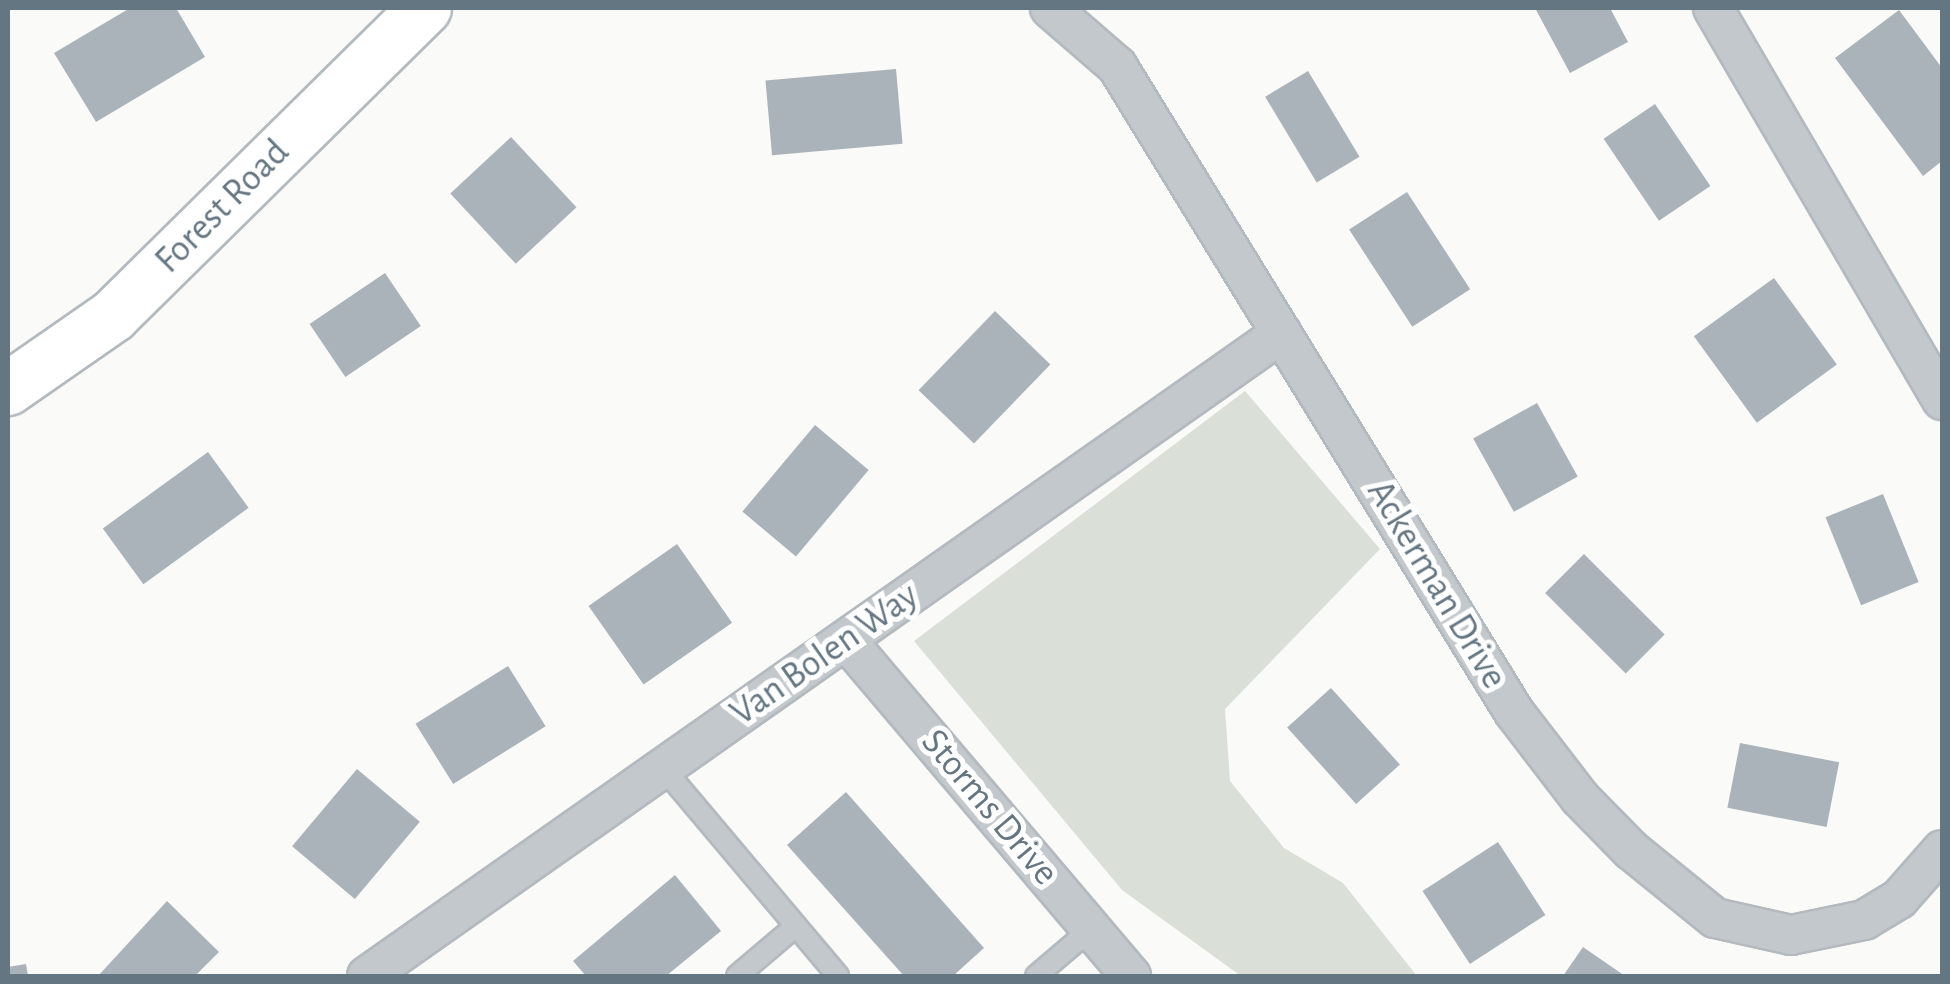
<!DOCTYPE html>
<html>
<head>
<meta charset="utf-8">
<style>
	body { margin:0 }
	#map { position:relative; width:1950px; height:984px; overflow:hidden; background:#fafaf8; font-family:"Alegreya Sans",sans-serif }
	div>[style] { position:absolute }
	.green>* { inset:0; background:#dadfd7 }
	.building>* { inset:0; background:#aab3b9; transform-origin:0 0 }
	.roads { filter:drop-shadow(2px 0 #b3babf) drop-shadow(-2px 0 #b3babf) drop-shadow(0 2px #b3babf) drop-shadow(0 -2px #b3babf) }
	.service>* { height:20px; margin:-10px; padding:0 10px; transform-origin:10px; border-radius:10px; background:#c3c8cc }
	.minor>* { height:38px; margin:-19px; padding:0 19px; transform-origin:19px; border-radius:19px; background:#c3c8cc }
	.secondary>* { height:52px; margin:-26px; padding:0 26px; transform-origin:26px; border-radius:26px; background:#fff }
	span { translate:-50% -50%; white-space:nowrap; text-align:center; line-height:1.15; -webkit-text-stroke:10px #fff; paint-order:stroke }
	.street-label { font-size:38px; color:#657683 }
	.frame { position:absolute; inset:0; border:10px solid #657683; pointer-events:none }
</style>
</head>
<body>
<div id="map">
	<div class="green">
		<i style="clip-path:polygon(1245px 391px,1380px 549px,1225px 709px,1230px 781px,1284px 848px,1343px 883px,1417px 976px,1241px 976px,1122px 890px,914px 641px)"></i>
	</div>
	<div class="building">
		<i style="clip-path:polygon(130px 8px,176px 8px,205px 57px,96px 122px,54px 53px)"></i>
		<i style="clip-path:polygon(1535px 8px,1610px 8px,1628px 42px,1570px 73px)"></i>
		<i style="clip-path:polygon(1899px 10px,1942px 68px,1942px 161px,1923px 176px,1835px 58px)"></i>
		<i style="left:896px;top:69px;width:75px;height:131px;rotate:85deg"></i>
		<i style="left:1308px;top:71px;width:100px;height:50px;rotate:59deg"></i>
		<i style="left:1655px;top:104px;width:99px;height:62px;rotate:56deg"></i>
		<i style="left:511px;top:137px;width:96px;height:83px;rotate:47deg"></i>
		<i style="left:1407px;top:192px;width:116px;height:69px;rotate:57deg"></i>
		<i style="left:385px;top:273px;width:64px;height:91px;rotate:56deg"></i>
		<i style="left:1774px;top:278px;width:107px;height:99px;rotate:54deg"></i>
		<i style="left:995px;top:311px;width:77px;height:110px;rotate:44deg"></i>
		<i style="left:1537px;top:403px;width:84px;height:73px;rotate:61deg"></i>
		<i style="left:815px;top:425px;width:70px;height:113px;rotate:40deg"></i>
		<i style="left:208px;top:452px;width:69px;height:130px;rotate:54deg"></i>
		<i style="left:1883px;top:494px;width:95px;height:62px;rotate:68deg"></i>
		<i style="left:677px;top:544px;width:96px;height:108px;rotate:55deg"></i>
		<i style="left:1584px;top:554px;width:114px;height:55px;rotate:45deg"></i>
		<i style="left:508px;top:666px;width:71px;height:109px;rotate:58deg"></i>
		<i style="left:1331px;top:688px;width:103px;height:59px;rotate:48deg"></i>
		<i style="left:1740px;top:743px;width:101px;height:66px;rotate:11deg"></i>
		<i style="left:357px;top:769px;width:82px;height:101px;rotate:40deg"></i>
		<i style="clip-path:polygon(846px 792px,984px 948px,953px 976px,904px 976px,787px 845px)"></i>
		<i style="left:1498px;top:842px;width:87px;height:90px;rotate:57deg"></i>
		<i style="clip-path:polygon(675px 875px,721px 931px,666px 976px,586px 976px,573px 961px)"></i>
		<i style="clip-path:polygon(167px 901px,219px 952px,195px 976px,98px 976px)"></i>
		<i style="clip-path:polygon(1583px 947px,1625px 976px,1563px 976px)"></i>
		<i style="clip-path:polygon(26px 964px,28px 976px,8px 976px,8px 967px)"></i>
	</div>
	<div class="roads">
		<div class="service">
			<i style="left:663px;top:768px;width:272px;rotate:49.9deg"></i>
			<i style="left:737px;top:976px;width:77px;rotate:-40.3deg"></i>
			<i style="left:1036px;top:976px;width:72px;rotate:-40.5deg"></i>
		</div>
		<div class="minor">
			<i style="left:1050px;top:8px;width:89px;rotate:40.9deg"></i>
			<i style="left:1117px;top:66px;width:758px;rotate:58.43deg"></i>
			<i style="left:1514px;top:712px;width:108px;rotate:52.5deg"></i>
			<i style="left:1580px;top:798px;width:73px;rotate:45.6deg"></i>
			<i style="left:1631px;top:850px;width:108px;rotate:39deg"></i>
			<i style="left:1715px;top:918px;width:78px;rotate:12.6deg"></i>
			<i style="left:1791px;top:935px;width:75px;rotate:-11.6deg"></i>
			<i style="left:1864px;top:920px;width:41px;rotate:-31deg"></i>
			<i style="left:1899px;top:899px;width:65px;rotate:-48.7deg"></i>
			<i style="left:1713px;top:8px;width:454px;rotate:59.7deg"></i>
			<i style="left:846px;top:640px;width:441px;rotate:49.7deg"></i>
			<i style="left:367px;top:976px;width:1118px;rotate:-35.1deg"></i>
		</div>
		<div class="secondary">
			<i style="left:8px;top:389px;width:128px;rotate:-34.8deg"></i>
			<i style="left:113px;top:316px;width:438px;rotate:-44.6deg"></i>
		</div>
	</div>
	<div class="street-label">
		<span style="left:223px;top:207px;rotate:-45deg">Forest Road</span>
		<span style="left:1436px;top:585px;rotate:59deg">Ackerman Drive</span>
		<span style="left:825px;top:655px;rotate:-35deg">Van Bolen Way</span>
		<span style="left:989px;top:808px;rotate:50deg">Storms Drive</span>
	</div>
	<div class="frame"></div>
</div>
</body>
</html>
